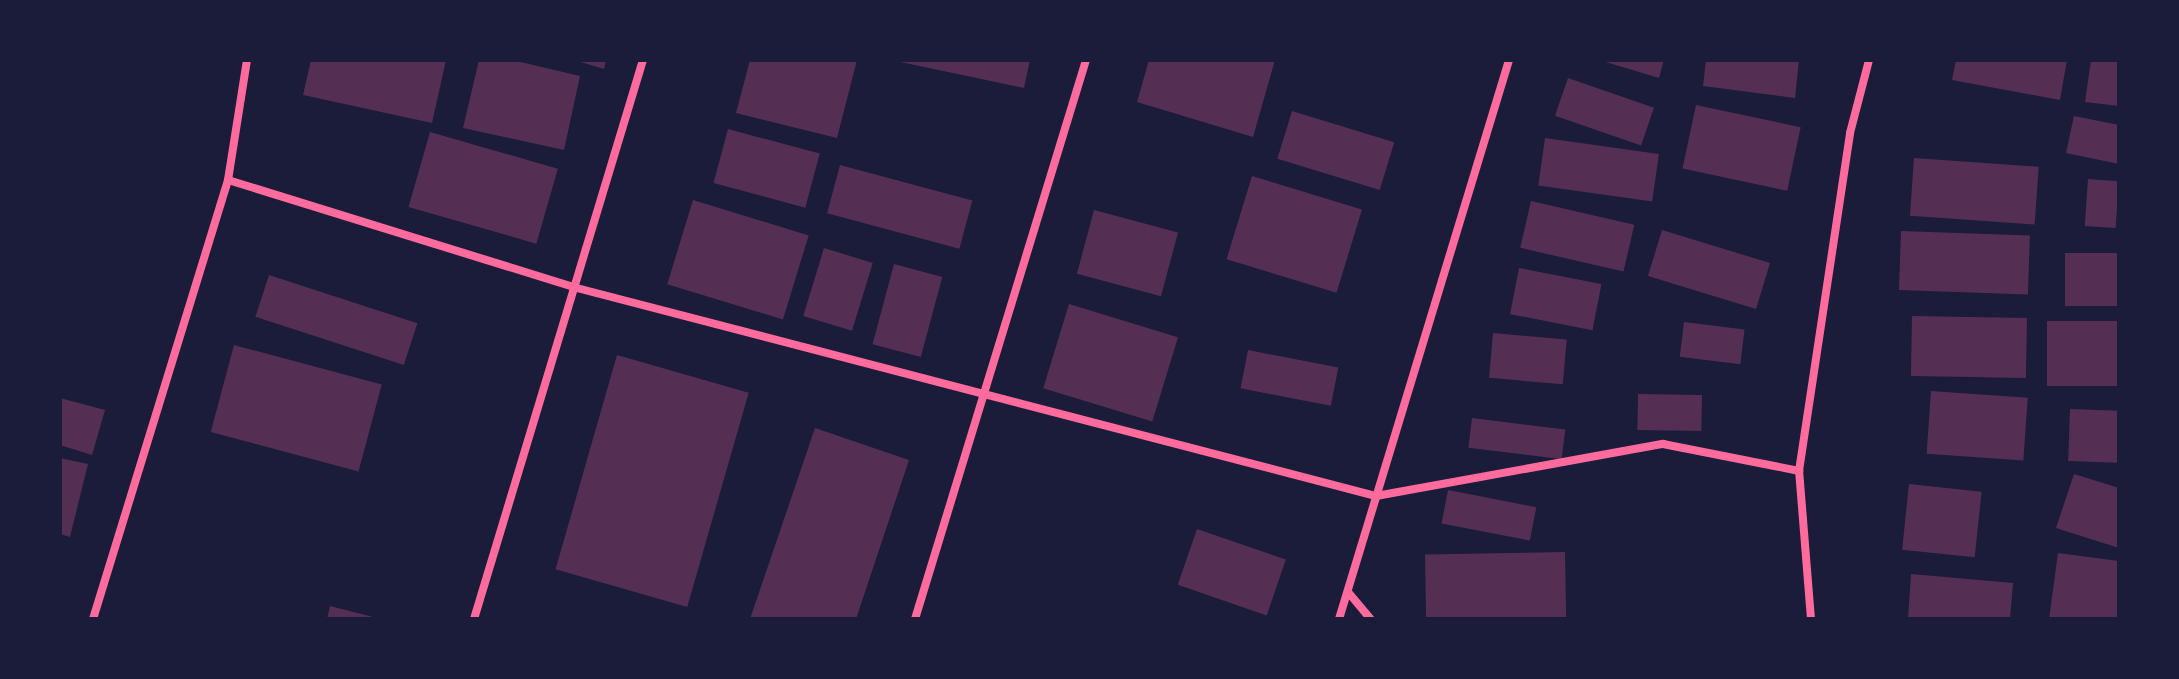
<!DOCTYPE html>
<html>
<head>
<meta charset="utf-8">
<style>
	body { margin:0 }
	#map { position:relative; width:2179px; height:679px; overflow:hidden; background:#1b1b3a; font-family:Roboto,sans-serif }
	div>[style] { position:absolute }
	.building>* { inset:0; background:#542f53; transform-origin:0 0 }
	.minor>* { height:8px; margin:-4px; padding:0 4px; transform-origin:4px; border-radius:4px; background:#ff6b9d }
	span { translate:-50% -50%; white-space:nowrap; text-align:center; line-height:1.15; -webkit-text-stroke:8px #1b1b3a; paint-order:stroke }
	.frame { position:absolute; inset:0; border:62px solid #1b1b3a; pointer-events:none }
</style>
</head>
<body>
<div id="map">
	<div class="building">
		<i style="clip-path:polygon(311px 60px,446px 60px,432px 123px,303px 95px)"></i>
		<i style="clip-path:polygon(479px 60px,512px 60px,580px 76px,564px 150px,463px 128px)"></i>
		<i style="clip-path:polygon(574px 60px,606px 60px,604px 69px)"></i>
		<i style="clip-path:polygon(750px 60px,857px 60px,837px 138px,736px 113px)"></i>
		<i style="clip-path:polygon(891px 60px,1030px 60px,1024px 88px)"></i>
		<i style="clip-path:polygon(1149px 60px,1275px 60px,1253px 137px,1137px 102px)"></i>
		<i style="clip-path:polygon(1599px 60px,1664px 60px,1659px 78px)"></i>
		<i style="clip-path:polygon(1706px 60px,1799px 60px,1795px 98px,1703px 86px)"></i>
		<i style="clip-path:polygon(1956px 60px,2067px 60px,2060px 100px,1952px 80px)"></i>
		<i style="clip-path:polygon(2091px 60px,2119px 60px,2119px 106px,2085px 102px)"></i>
		<i style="left:1568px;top:78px;width:91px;height:40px;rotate:19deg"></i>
		<i style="left:1696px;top:105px;width:107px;height:65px;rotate:12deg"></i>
		<i style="left:1292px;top:111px;width:107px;height:50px;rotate:17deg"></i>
		<i style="clip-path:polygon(2074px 116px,2119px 125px,2119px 164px,2066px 153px)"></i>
		<i style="left:728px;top:129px;width:95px;height:56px;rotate:15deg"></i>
		<i style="left:430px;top:132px;width:133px;height:78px;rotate:16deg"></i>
		<i style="left:1545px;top:138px;width:115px;height:48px;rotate:8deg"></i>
		<i style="left:1914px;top:158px;width:125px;height:58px;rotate:4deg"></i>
		<i style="left:840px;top:165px;width:137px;height:50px;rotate:15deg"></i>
		<i style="left:1252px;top:176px;width:115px;height:87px;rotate:17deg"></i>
		<i style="left:2088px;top:179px;width:31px;height:47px;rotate:4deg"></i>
		<i style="left:693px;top:200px;width:121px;height:88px;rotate:17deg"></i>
		<i style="left:1531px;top:201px;width:106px;height:48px;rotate:13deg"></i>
		<i style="left:1094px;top:210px;width:87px;height:66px;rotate:15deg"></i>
		<i style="left:1662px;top:230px;width:113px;height:48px;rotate:17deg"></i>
		<i style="left:1901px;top:231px;width:129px;height:59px;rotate:2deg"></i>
		<i style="left:824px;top:248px;width:51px;height:71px;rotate:17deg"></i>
		<i style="left:2119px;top:253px;width:53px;height:54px;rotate:90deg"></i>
		<i style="left:894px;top:264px;width:50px;height:83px;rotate:15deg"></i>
		<i style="left:1519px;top:268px;width:84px;height:47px;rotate:11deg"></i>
		<i style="left:269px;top:275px;width:156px;height:44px;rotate:18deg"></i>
		<i style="left:1069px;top:304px;width:114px;height:88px;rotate:17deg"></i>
		<i style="left:1912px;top:316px;width:115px;height:60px;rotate:1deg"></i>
		<i style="left:2119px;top:321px;width:65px;height:72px;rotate:90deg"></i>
		<i style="left:1684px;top:322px;width:61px;height:35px;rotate:7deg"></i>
		<i style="left:1493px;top:333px;width:74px;height:45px;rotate:5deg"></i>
		<i style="left:234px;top:345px;width:153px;height:90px;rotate:15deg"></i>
		<i style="left:1248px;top:350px;width:92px;height:39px;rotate:11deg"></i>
		<i style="left:617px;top:355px;width:137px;height:223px;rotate:16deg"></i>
		<i style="left:1931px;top:391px;width:97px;height:63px;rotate:4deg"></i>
		<i style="left:1638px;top:394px;width:64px;height:36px;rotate:1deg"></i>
		<i style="clip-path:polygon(60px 398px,105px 410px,92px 455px,60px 445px)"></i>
		<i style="left:2070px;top:409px;width:49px;height:52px;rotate:2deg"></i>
		<i style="left:1472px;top:418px;width:94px;height:30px;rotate:7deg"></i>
		<i style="clip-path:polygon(815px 428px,909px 460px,856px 619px,750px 619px)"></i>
		<i style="clip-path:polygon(60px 458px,88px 464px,70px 537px,60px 534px)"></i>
		<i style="clip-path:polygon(2074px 474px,2119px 488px,2119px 548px,2056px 528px)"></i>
		<i style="left:1909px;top:484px;width:73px;height:66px;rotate:6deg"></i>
		<i style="left:1448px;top:490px;width:90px;height:34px;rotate:11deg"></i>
		<i style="left:1197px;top:529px;width:94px;height:59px;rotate:19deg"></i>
		<i style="left:1565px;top:552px;width:67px;height:140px;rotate:89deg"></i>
		<i style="clip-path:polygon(2058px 553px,2119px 561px,2119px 619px,2049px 619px)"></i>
		<i style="clip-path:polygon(1911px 574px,2013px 583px,2010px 619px,1908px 619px)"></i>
		<i style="clip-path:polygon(330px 606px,377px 618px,377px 619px,327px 619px)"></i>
	</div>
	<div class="minor">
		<i style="left:228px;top:180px;width:361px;rotate:17.2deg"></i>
		<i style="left:573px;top:287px;width:830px;rotate:14.59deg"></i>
		<i style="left:1376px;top:496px;width:292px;rotate:-10.3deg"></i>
		<i style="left:1663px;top:444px;width:139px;rotate:11.2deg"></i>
		<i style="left:1348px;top:592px;width:35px;rotate:50deg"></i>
		<i style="left:93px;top:619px;width:459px;rotate:-72.9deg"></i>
		<i style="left:228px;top:180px;width:121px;rotate:-81deg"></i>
		<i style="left:474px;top:619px;width:584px;rotate:-73.18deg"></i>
		<i style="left:915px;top:619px;width:585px;rotate:-72.99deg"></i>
		<i style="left:1339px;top:619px;width:584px;rotate:-73.08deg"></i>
		<i style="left:1811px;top:619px;width:148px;rotate:-94.6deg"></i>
		<i style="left:1799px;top:471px;width:342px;rotate:-81.4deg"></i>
		<i style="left:1850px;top:133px;width:75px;rotate:-75.4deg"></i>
	</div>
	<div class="frame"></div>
</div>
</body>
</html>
